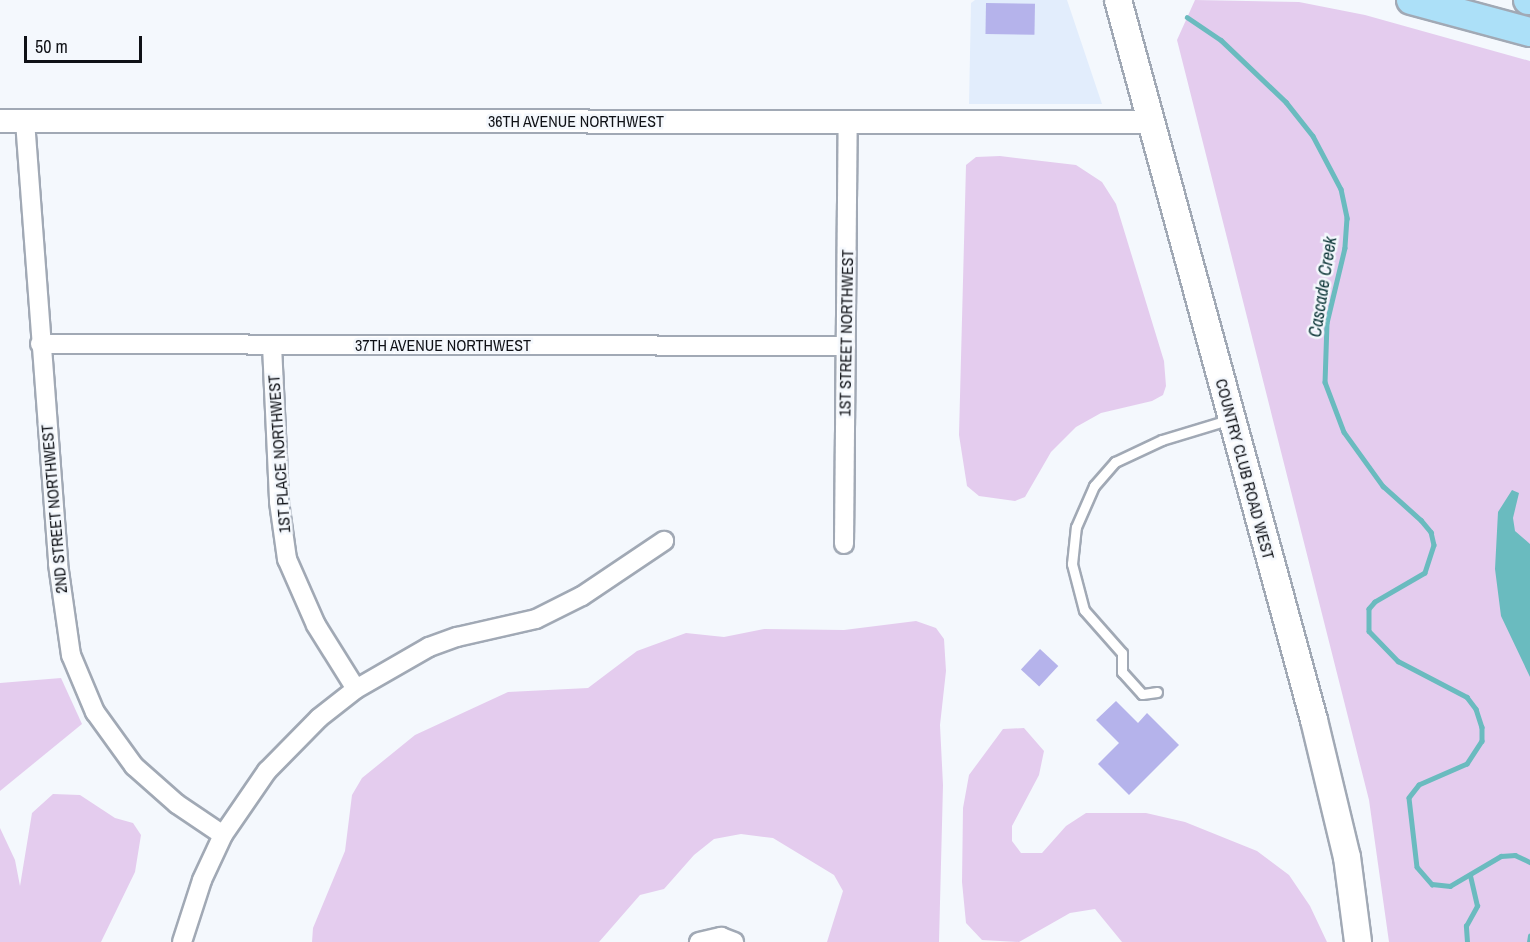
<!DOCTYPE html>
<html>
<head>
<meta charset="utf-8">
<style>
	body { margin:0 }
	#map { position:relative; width:1530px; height:942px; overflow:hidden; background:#f4f8fd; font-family:"Archivo Narrow",sans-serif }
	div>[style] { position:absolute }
	.built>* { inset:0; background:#e2edfc }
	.green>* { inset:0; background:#e4ccee }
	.water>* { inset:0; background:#6abbbf }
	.stream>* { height:4.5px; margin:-2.25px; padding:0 2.25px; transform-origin:2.25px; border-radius:2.25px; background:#6abbbf }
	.building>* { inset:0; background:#b5b3eb; transform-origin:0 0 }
	.roads { filter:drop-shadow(2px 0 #a1a9b5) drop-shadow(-2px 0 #a1a9b5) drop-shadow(0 2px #a1a9b5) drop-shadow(0 -2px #a1a9b5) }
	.service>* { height:9px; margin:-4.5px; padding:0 4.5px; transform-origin:4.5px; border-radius:4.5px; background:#fff }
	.minor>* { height:18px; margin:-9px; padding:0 9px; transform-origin:9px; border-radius:9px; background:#fff }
	.tertiary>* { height:22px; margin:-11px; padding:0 11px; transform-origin:11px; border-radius:11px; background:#fff }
	.secondary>* { height:26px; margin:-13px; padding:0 13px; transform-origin:13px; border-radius:13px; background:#fff }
	.primary>* { height:28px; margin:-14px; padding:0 14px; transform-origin:14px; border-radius:14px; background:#ace0f8 }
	span { translate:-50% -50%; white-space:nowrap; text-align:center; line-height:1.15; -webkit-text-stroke:5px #f4f8fd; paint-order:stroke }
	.street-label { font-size:16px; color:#0f1116 }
	.water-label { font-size:18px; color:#0d3638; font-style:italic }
	.scale { position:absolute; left:24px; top:36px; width:118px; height:27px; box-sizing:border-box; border:3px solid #0f1116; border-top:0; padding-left:8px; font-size:18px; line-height:21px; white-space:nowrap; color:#0f1116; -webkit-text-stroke:4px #f4f8fd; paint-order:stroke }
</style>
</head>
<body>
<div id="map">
	<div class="built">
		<i style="clip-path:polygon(975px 0,1067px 0,1102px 104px,969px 104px,971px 3px)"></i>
	</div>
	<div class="green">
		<i style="clip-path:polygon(1195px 0,1299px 2px,1365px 15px,1530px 61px,1530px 942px,1389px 942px,1369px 800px,1177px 40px)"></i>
		<i style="clip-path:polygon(1000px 156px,1076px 165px,1102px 182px,1116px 204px,1164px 361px,1166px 386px,1163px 395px,1152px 401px,1101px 413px,1076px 427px,1051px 452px,1025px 497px,1015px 501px,979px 496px,967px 486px,959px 435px,966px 165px,976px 157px)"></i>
		<i style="clip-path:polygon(916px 621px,936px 628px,944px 639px,946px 671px,940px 725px,943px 785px,939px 942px,827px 942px,843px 891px,834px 875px,773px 838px,741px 834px,714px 839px,694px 855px,664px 889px,640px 895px,599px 942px,312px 942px,313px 928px,345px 851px,352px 795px,362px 778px,415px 735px,508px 692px,588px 688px,637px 651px,686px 633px,724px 637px,764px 629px,844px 630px)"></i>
		<i style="clip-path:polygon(61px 678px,82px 724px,0 791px,0 683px)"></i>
		<i style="clip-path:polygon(1024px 728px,1044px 751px,1039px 775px,1012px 826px,1012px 841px,1021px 853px,1042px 853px,1066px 826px,1086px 813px,1146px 813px,1185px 822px,1257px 851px,1289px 875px,1310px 906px,1327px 942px,1122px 942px,1095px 909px,1070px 913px,1019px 942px,982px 940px,966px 923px,962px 882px,963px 808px,969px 775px,1003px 729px)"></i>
		<i style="clip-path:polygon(53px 794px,80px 795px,115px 818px,133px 823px,141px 835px,135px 872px,101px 942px,0 942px,0 828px,15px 860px,20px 886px,32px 813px)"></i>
	</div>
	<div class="water">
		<i style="clip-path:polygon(1512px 490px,1519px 493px,1513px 518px,1515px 531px,1530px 544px,1530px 677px,1501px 616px,1495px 569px,1498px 512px)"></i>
	</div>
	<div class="stream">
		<i style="left:1187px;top:17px;width:41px;rotate:34.1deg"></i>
		<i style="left:1221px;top:40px;width:90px;rotate:43.6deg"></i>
		<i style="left:1286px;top:102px;width:43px;rotate:51.5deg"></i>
		<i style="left:1313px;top:136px;width:60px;rotate:62.2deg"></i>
		<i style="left:1341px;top:189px;width:30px;rotate:78deg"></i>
		<i style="left:1347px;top:218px;width:30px;rotate:94deg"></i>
		<i style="left:1345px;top:248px;width:77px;rotate:103.5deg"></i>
		<i style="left:1327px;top:323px;width:59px;rotate:91.9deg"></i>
		<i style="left:1325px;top:382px;width:53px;rotate:69.2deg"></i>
		<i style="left:1344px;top:432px;width:67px;rotate:54.2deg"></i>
		<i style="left:1383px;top:486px;width:51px;rotate:41.8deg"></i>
		<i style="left:1421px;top:520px;width:16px;rotate:50deg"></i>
		<i style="left:1431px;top:532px;width:13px;rotate:77deg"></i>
		<i style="left:1434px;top:545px;width:29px;rotate:108deg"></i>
		<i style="left:1425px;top:573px;width:58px;rotate:149.9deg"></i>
		<i style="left:1375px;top:602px;width:9px;rotate:131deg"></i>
		<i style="left:1369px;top:609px;width:22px;rotate:90deg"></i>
		<i style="left:1369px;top:631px;width:42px;rotate:46deg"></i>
		<i style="left:1398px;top:661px;width:78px;rotate:27.6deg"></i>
		<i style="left:1467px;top:697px;width:15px;rotate:53deg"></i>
		<i style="left:1476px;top:709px;width:19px;rotate:72deg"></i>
		<i style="left:1482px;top:727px;width:14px;rotate:90deg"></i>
		<i style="left:1482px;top:741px;width:27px;rotate:123deg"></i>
		<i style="left:1467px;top:764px;width:52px;rotate:156.4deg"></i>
		<i style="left:1419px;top:785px;width:16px;rotate:128deg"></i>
		<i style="left:1409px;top:798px;width:69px;rotate:83.4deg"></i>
		<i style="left:1417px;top:867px;width:23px;rotate:49deg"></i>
		<i style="left:1432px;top:884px;width:18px;rotate:6deg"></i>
		<i style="left:1450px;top:886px;width:59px;rotate:-30.5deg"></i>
		<i style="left:1501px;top:856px;width:14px;rotate:-4deg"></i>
		<i style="left:1515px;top:855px;width:17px;rotate:25deg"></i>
		<i style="left:1467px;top:942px;width:16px;rotate:-94deg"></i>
		<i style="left:1466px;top:926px;width:23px;rotate:-61deg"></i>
		<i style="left:1477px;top:906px;width:31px;rotate:-103deg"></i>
		<i style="left:1529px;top:942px;width:6px;rotate:-81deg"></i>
	</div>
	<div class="building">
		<i style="left:986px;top:3px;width:49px;height:31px;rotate:1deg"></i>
		<i style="left:1040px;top:649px;width:25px;height:28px;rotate:43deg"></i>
		<i style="clip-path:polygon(1116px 701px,1138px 723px,1147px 713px,1179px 745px,1129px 795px,1098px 764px,1119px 743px,1096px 720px)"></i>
	</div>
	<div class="roads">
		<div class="service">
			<i style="left:1157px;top:692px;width:15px;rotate:172deg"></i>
			<i style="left:1142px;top:694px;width:30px;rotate:-132deg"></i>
			<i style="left:1122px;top:672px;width:19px;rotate:-90deg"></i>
			<i style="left:1122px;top:653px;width:57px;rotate:-131.5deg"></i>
			<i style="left:1084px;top:610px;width:48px;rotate:-104.6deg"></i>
			<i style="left:1072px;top:564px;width:37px;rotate:-84deg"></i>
			<i style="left:1076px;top:527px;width:45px;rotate:-66.3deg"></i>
			<i style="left:1094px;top:486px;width:32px;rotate:-49deg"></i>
			<i style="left:1115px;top:462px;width:52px;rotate:-25.1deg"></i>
			<i style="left:1162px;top:440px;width:72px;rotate:-16.9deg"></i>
		</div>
		<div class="minor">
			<i style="left:25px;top:121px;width:444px;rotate:85.7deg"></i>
			<i style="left:58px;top:564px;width:92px;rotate:81.9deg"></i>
			<i style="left:71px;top:655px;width:62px;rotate:67.2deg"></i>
			<i style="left:95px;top:712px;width:67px;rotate:54.2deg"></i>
			<i style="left:134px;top:766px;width:57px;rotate:41.5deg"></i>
			<i style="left:177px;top:804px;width:55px;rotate:34deg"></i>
			<i style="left:40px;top:344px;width:806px;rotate:0.14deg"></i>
			<i style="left:272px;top:345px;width:157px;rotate:87.4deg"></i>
			<i style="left:279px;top:502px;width:58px;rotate:82deg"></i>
			<i style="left:287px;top:559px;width:72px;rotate:66.3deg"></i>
			<i style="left:316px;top:625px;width:75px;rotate:58deg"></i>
			<i style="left:844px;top:544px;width:423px;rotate:-89.5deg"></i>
			<i style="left:182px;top:942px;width:65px;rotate:-72.1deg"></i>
			<i style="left:202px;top:880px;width:50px;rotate:-65deg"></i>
			<i style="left:223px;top:835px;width:78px;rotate:-55.5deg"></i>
			<i style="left:267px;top:771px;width:74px;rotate:-45.5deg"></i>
			<i style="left:319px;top:718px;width:47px;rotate:-38.1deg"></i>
			<i style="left:356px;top:689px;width:84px;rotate:-29.9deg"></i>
			<i style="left:429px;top:647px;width:30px;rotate:-20deg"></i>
			<i style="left:457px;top:637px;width:81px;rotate:-12.8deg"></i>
			<i style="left:536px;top:619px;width:51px;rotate:-26.6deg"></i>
			<i style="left:582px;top:596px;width:99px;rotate:-33.9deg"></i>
			<i style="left:699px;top:942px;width:23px;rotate:-13deg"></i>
			<i style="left:721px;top:937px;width:14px;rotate:21deg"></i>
		</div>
		<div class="tertiary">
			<i style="left:0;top:121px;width:1151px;rotate:0.05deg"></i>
		</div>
		<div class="secondary">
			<i style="left:1118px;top:0;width:746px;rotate:74.77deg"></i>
			<i style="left:1314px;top:720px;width:141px;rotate:76.5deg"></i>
			<i style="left:1347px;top:857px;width:86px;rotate:82.6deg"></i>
		</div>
		<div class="primary">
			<i style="left:1411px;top:0;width:123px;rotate:15.1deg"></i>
			<i style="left:1528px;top:0;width:2px"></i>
		</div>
	</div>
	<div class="street-label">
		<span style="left:576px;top:121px">36TH AVENUE NORTHWEST</span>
		<span style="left:846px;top:333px;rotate:-89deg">1ST STREET NORTHWEST</span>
		<span style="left:443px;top:345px">37TH AVENUE NORTHWEST</span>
		<span style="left:279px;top:454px;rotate:-94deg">1ST PLACE NORTHWEST</span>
		<span style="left:1245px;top:469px;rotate:75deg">COUNTRY CLUB ROAD WEST</span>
		<span style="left:54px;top:509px;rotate:-95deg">2ND STREET NORTHWEST</span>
	</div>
	<div class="water-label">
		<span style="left:1323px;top:287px;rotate:-81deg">Cascade Creek</span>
	</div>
	<div class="scale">50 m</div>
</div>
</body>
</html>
